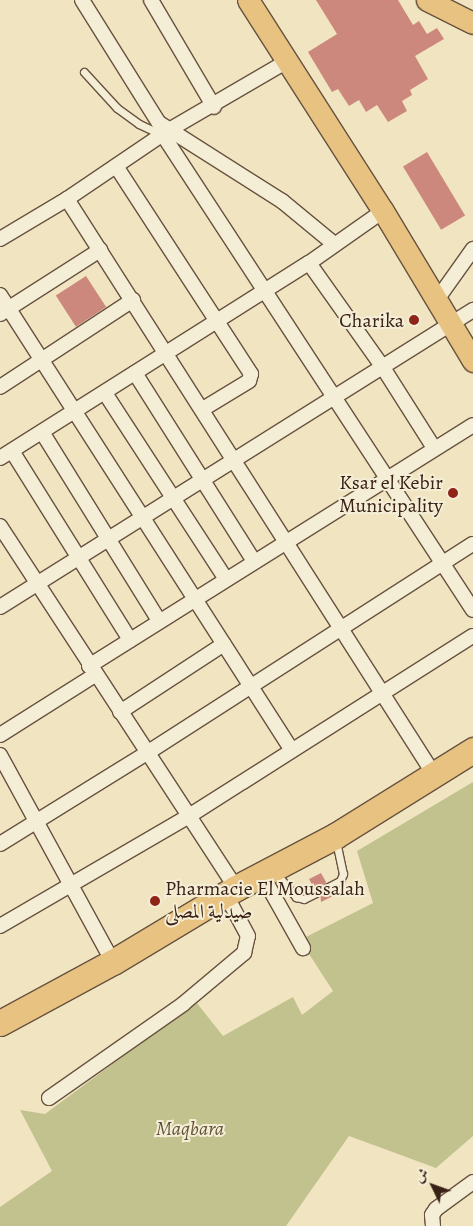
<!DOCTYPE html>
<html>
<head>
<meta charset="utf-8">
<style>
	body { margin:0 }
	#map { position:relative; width:473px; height:1226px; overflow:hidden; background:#f0e5c0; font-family:Alegreya,Amiri,serif }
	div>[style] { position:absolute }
	.green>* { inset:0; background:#c1c28d }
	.building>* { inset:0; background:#cd887d; transform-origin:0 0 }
	.roads { filter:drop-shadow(1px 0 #685240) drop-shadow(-1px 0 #685240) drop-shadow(0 1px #685240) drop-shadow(0 -1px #685240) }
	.lane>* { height:7px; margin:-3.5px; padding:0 3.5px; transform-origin:3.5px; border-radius:3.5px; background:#f5eed6 }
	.street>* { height:14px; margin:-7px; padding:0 7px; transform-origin:7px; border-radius:7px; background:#f5eed6 }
	.primary>* { height:21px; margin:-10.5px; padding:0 10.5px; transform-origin:10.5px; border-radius:10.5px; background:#e8c280 }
	.highway>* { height:25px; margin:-12.5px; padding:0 12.5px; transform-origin:12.5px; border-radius:12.5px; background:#e8c280 }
	.dots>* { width:14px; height:14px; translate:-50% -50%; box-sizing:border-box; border:2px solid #f5eed6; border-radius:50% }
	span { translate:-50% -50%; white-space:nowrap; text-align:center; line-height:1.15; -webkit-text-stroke:4px #f5eed6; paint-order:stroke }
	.poi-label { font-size:20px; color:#3a2116 }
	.right { translate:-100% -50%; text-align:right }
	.left { translate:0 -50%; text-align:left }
	.park-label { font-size:20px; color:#62513a; font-style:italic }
	.north { position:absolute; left:408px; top:1161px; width:50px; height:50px; -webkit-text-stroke:4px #f5eed6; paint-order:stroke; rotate:312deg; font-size:14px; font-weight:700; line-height:20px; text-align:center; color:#3a2116 }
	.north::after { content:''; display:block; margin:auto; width:18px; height:22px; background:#3a2116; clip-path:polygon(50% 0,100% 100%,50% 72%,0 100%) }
</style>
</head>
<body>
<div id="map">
	<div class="green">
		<i style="clip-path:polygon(473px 782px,473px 1136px,436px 1168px,349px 1136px,286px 1226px,0 1226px,0 1207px,52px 1171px,20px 1110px,45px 1114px,196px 1002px,223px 1036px,293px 997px,302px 1015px,333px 991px,300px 940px,373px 903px,357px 851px)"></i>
	</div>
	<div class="building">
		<i style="clip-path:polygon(316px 0,398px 0,413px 25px,419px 21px,427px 34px,437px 28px,444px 39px,415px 56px,428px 79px,410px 90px,412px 95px,402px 101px,407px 111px,388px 122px,377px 105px,366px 112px,359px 100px,349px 106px,338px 89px,332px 92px,308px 52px,337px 34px)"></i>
		<i style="left:427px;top:152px;width:74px;height:28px;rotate:59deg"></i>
		<i style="left:86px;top:276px;width:37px;height:36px;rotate:57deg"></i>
		<i style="clip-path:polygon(321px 873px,326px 882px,324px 890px,333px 896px,321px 902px,320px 890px,314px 888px,309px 879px)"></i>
	</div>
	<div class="roads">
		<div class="lane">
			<i style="left:84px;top:72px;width:49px;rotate:47.5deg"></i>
			<i style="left:117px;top:108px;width:27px;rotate:36deg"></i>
			<i style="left:139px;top:124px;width:26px;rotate:25deg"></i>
			<i style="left:275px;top:872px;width:33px;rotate:50deg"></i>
			<i style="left:296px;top:897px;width:8px;rotate:14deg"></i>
			<i style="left:304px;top:899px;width:13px;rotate:-27deg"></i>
			<i style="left:328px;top:887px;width:13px;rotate:-27deg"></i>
			<i style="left:340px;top:881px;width:8px;rotate:-67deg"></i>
			<i style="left:343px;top:874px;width:34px;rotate:-102deg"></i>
		</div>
		<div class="street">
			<i style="left:82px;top:0;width:145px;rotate:58deg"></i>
			<i style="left:159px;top:123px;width:146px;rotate:32.4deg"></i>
			<i style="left:282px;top:201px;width:66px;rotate:39.5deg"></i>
			<i style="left:151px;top:0;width:124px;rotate:59.5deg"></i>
			<i style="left:163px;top:135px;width:567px;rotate:56.87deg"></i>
			<i style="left:116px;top:166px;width:248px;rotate:57deg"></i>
			<i style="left:251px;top:374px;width:7px;rotate:106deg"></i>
			<i style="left:249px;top:381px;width:54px;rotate:148.7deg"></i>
			<i style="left:67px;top:199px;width:684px;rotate:57.47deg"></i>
			<i style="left:0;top:239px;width:78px;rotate:-30.8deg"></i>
			<i style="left:67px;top:199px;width:123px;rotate:-34.1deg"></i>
			<i style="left:169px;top:130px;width:135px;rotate:-30.2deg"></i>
			<i style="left:309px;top:263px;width:126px;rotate:54.7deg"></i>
			<i style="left:382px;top:366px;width:97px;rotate:57.6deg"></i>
			<i style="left:0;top:295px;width:539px;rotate:57.34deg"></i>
			<i style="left:436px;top:301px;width:64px;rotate:-54.6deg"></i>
			<i style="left:0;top:314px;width:119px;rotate:-32.6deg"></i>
			<i style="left:135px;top:373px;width:222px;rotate:57.7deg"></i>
			<i style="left:0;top:387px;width:159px;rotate:-33.2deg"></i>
			<i style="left:105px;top:393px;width:222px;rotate:57deg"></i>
			<i style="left:42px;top:432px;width:222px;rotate:58.2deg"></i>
			<i style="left:12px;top:451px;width:223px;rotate:58deg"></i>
			<i style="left:0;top:458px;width:365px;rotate:-32.3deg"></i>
			<i style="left:309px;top:263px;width:90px;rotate:-35.1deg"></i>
			<i style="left:0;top:526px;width:432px;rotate:56.9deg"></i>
			<i style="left:0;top:607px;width:559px;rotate:-32.12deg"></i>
			<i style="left:89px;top:666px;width:453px;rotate:-32.1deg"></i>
			<i style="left:120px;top:712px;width:124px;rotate:-33.2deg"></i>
			<i style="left:0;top:735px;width:112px;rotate:-32.3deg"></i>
			<i style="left:0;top:755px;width:236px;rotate:61.4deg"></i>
			<i style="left:0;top:844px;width:173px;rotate:-31.8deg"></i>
			<i style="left:147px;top:753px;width:387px;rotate:-32.7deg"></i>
			<i style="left:262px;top:875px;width:84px;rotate:60.7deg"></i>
			<i style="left:0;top:926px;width:219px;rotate:-30.2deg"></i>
			<i style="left:189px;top:816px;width:336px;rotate:-32.4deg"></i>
			<i style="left:49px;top:1098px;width:164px;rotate:-35deg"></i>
			<i style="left:183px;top:1004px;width:80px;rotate:-39.9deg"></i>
			<i style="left:244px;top:953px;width:17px;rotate:-77deg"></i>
			<i style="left:248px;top:936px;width:47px;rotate:-118.2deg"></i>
			<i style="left:433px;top:1226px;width:11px;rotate:-95deg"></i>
			<i style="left:432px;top:1215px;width:7px;rotate:-56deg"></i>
			<i style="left:436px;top:1209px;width:46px;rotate:-36.1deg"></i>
		</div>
		<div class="primary">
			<i style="left:248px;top:0;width:250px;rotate:57.4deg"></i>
			<i style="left:383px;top:211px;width:175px;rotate:59deg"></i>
			<i style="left:427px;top:0;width:51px;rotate:26.6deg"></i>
		</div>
		<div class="highway">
			<i style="left:0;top:1023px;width:128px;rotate:-28.4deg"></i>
			<i style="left:113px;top:962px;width:144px;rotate:-31deg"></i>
			<i style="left:236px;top:888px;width:112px;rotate:-27.7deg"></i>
			<i style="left:335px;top:836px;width:163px;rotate:-31.9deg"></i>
		</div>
	</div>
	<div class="dots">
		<i style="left:414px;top:320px;background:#8f2418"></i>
		<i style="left:453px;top:493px;background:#8f2418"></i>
		<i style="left:155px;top:901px;background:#8f2418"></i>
	</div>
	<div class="poi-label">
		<span class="right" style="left:404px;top:320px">Charika</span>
		<span class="right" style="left:443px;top:494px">Ksar el Kebir<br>Municipality</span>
		<span class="left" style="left:165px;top:900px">Pharmacie El Moussalah<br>صيدلية المصلى</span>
	</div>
	<div class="park-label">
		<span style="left:190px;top:1128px">Maqbara</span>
	</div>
	<div class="north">ش</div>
</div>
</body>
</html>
